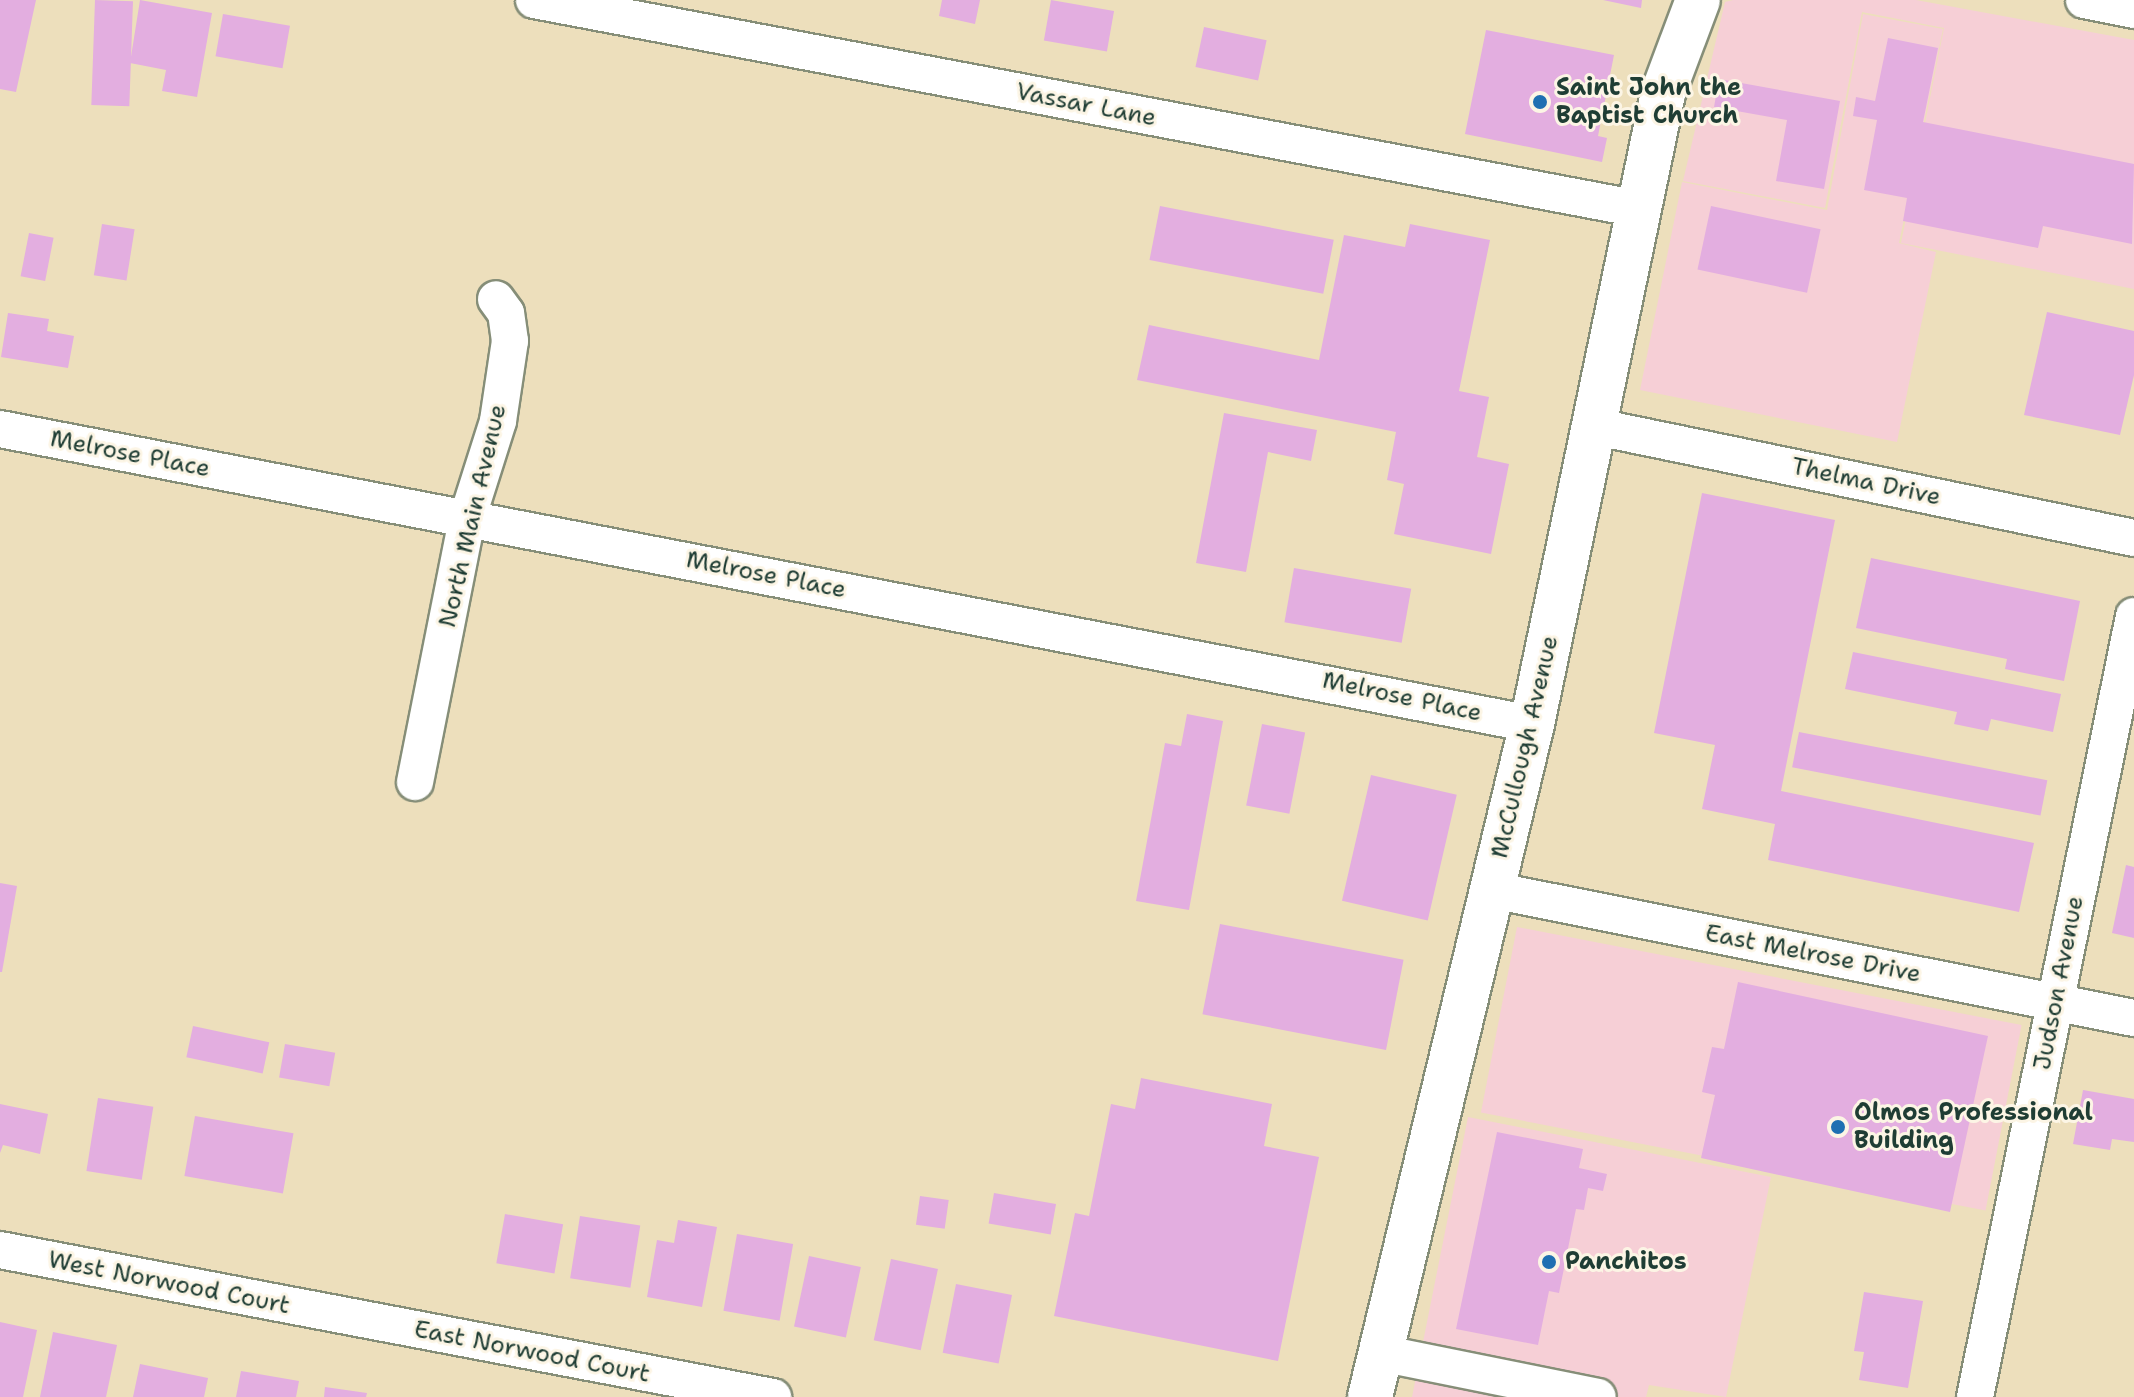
<!DOCTYPE html>
<html>
<head>
<meta charset="utf-8">
<style>
	body { margin:0 }
	#map { position:relative; width:2134px; height:1397px; overflow:hidden; background:#eddfbc; font-family:"Shantell Sans",sans-serif }
	div>[style] { position:absolute }
	.built>* { inset:0; background:#f6cfd6; transform-origin:0 0 }
	.building>* { inset:0; background:#e3aee0; transform-origin:0 0 }
	.roads { filter:drop-shadow(2px 0 #868e78) drop-shadow(-2px 0 #868e78) drop-shadow(0 2px #868e78) drop-shadow(0 -2px #868e78) }
	.minor>* { height:36px; margin:-18px; padding:0 18px; transform-origin:18px; border-radius:18px; background:#fff }
	.major>* { height:44px; margin:-22px; padding:0 22px; transform-origin:22px; border-radius:22px; background:#fff }
	.dots>* { width:22px; height:22px; translate:-50% -50%; box-sizing:border-box; border:4px solid #fcf5e5; border-radius:50% }
	span { translate:-50% -50%; white-space:nowrap; text-align:center; line-height:1.15; -webkit-text-stroke:6px #fcf5e5; paint-order:stroke }
	.poi-label { font-size:24px; color:#1f3d34; font-weight:700 }
	.left { translate:0 -50%; text-align:left }
	.street-label { font-size:24px; color:#1f3d34 }
</style>
</head>
<body>
<div id="map">
	<div class="built">
		<i style="clip-path:polygon(1733px 0,1916px 0,2134px 40px,2134px 289px,1901px 243px,1944px 28px,1862px 12px,1825px 208px,1683px 181px,1725px 2px)"></i>
		<i style="clip-path:polygon(1863px 14px,1943px 29px,1899px 243px,1936px 252px,1897px 442px,1640px 390px,1682px 182px,1827px 210px)"></i>
		<i style="left:1517px;top:927px;width:514px;height:189px;rotate:11deg"></i>
		<i style="clip-path:polygon(1468px 1117px,1771px 1177px,1726px 1397px,1649px 1385px,1646px 1397px,1412px 1397px)"></i>
	</div>
	<div class="building">
		<i style="clip-path:polygon(0 0,36px 0,16px 92px,0 89px)"></i>
		<i style="left:95px;top:0;width:38px;height:105px;rotate:2deg"></i>
		<i style="clip-path:polygon(140px 0,212px 13px,197px 97px,162px 91px,166px 70px,130px 63px)"></i>
		<i style="clip-path:polygon(942px 0,980px 0,975px 24px,939px 16px)"></i>
		<i style="left:1051px;top:0;width:64px;height:41px;rotate:10deg"></i>
		<i style="clip-path:polygon(1603px 0,1642px 0,1641px 8px)"></i>
		<i style="left:223px;top:14px;width:68px;height:43px;rotate:10deg"></i>
		<i style="left:1204px;top:27px;width:64px;height:41px;rotate:12deg"></i>
		<i style="clip-path:polygon(1486px 30px,1614px 55px,1598px 136px,1607px 138px,1602px 162px,1465px 134px)"></i>
		<i style="clip-path:polygon(1888px 38px,1938px 48px,1923px 122px,2134px 164px,2132px 244px,2043px 226px,2038px 248px,1903px 221px,1907px 198px,1864px 190px,1877px 120px,1853px 116px,1856px 97px,1875px 101px)"></i>
		<i style="clip-path:polygon(1719px 79px,1840px 101px,1824px 189px,1776px 181px,1787px 120px,1714px 107px)"></i>
		<i style="left:1160px;top:206px;width:177px;height:55px;rotate:11deg"></i>
		<i style="left:1711px;top:206px;width:112px;height:65px;rotate:12deg"></i>
		<i style="left:102px;top:224px;width:33px;height:52px;rotate:9deg"></i>
		<i style="clip-path:polygon(1410px 224px,1490px 240px,1459px 391px,1489px 397px,1477px 457px,1509px 464px,1491px 554px,1394px 534px,1404px 484px,1387px 480px,1396px 432px,1137px 380px,1149px 325px,1319px 360px,1344px 235px,1405px 247px)"></i>
		<i style="left:29px;top:233px;width:25px;height:44px;rotate:11deg"></i>
		<i style="clip-path:polygon(2047px 312px,2134px 331px,2134px 375px,2120px 435px,2024px 415px)"></i>
		<i style="clip-path:polygon(8px 313px,49px 319px,47px 331px,74px 336px,68px 368px,1px 357px)"></i>
		<i style="clip-path:polygon(1224px 413px,1317px 430px,1311px 461px,1268px 452px,1246px 572px,1196px 563px)"></i>
		<i style="clip-path:polygon(1702px 493px,1835px 520px,1781px 791px,2034px 843px,2019px 912px,1768px 860px,1775px 824px,1702px 809px,1715px 745px,1654px 733px)"></i>
		<i style="clip-path:polygon(1871px 558px,2080px 601px,2064px 681px,2005px 669px,2007px 659px,1856px 628px)"></i>
		<i style="left:1294px;top:568px;width:119px;height:55px;rotate:10deg"></i>
		<i style="clip-path:polygon(1853px 652px,2061px 694px,2053px 732px,1991px 719px,1988px 731px,1954px 724px,1957px 712px,1845px 689px)"></i>
		<i style="clip-path:polygon(1187px 714px,1223px 721px,1189px 910px,1136px 901px,1165px 743px,1181px 746px)"></i>
		<i style="left:1262px;top:724px;width:44px;height:83px;rotate:11deg"></i>
		<i style="left:1799px;top:732px;width:253px;height:36px;rotate:11deg"></i>
		<i style="left:1371px;top:775px;width:88px;height:129px;rotate:13deg"></i>
		<i style="clip-path:polygon(2126px 865px,2134px 867px,2134px 938px,2112px 933px)"></i>
		<i style="clip-path:polygon(0 883px,17px 886px,2px 972px,0 972px)"></i>
		<i style="left:1220px;top:924px;width:187px;height:92px;rotate:11deg"></i>
		<i style="clip-path:polygon(1738px 982px,1988px 1036px,1950px 1212px,1701px 1158px,1715px 1095px,1702px 1092px,1712px 1047px,1724px 1049px)"></i>
		<i style="left:193px;top:1026px;width:78px;height:32px;rotate:12deg"></i>
		<i style="left:285px;top:1044px;width:51px;height:34px;rotate:10deg"></i>
		<i style="clip-path:polygon(1141px 1078px,1272px 1104px,1264px 1146px,1319px 1157px,1278px 1361px,1054px 1316px,1075px 1213px,1089px 1216px,1111px 1104px,1135px 1109px)"></i>
		<i style="clip-path:polygon(2083px 1090px,2134px 1099px,2134px 1142px,2112px 1139px,2110px 1150px,2073px 1144px)"></i>
		<i style="left:98px;top:1098px;width:56px;height:74px;rotate:9deg"></i>
		<i style="clip-path:polygon(0 1104px,48px 1114px,40px 1154px,3px 1145px,0 1153px)"></i>
		<i style="left:195px;top:1116px;width:100px;height:61px;rotate:10deg"></i>
		<i style="clip-path:polygon(1497px 1132px,1583px 1149px,1579px 1168px,1607px 1174px,1603px 1191px,1588px 1188px,1584px 1210px,1576px 1209px,1559px 1293px,1549px 1291px,1538px 1345px,1456px 1329px)"></i>
		<i style="left:994px;top:1193px;width:63px;height:31px;rotate:10deg"></i>
		<i style="left:920px;top:1196px;width:29px;height:29px;rotate:8deg"></i>
		<i style="left:505px;top:1214px;width:59px;height:50px;rotate:10deg"></i>
		<i style="left:580px;top:1216px;width:61px;height:63px;rotate:9deg"></i>
		<i style="clip-path:polygon(678px 1220px,717px 1227px,702px 1307px,647px 1297px,657px 1240px,674px 1243px)"></i>
		<i style="left:737px;top:1234px;width:57px;height:78px;rotate:10deg"></i>
		<i style="left:809px;top:1256px;width:53px;height:72px;rotate:12deg"></i>
		<i style="left:891px;top:1259px;width:48px;height:83px;rotate:12deg"></i>
		<i style="left:956px;top:1284px;width:57px;height:70px;rotate:11deg"></i>
		<i style="clip-path:polygon(1864px 1292px,1923px 1301px,1908px 1388px,1859px 1380px,1864px 1352px,1854px 1351px)"></i>
		<i style="clip-path:polygon(0 1322px,37px 1330px,23px 1397px,0 1397px)"></i>
		<i style="clip-path:polygon(53px 1332px,117px 1345px,106px 1397px,40px 1397px)"></i>
		<i style="clip-path:polygon(140px 1364px,208px 1378px,204px 1397px,133px 1397px)"></i>
		<i style="clip-path:polygon(241px 1371px,299px 1381px,296px 1397px,236px 1397px)"></i>
		<i style="clip-path:polygon(325px 1387px,367px 1393px,366px 1397px,324px 1397px)"></i>
	</div>
	<div class="roads">
		<div class="minor">
			<i style="left:534px;top:0;width:1125px;rotate:10.71deg"></i>
			<i style="left:2084px;top:0;width:51px;rotate:11.3deg"></i>
			<i style="left:1597px;top:427px;width:548px;rotate:11.68deg"></i>
			<i style="left:0;top:429px;width:1560px;rotate:10.9deg"></i>
			<i style="left:415px;top:782px;width:268px;rotate:-78.8deg"></i>
			<i style="left:467px;top:519px;width:103px;rotate:-72.4deg"></i>
			<i style="left:498px;top:421px;width:81px;rotate:-81.5deg"></i>
			<i style="left:510px;top:341px;width:28px;rotate:-98deg"></i>
			<i style="left:506px;top:313px;width:17px;rotate:-126deg"></i>
			<i style="left:1492px;top:890px;width:655px;rotate:11.28deg"></i>
			<i style="left:0;top:1250px;width:787px;rotate:10.77deg"></i>
			<i style="left:1380px;top:1353px;width:222px;rotate:11.4deg"></i>
			<i style="left:1975px;top:1397px;width:797px;rotate:-78.49deg"></i>
		</div>
		<div class="major">
			<i style="left:1370px;top:1397px;width:692px;rotate:-76.47deg"></i>
			<i style="left:1532px;top:724px;width:644px;rotate:-78.27deg"></i>
			<i style="left:1663px;top:93px;width:99px;rotate:-69.4deg"></i>
		</div>
	</div>
	<div class="dots">
		<i style="left:1540px;top:102px;background:#1f6fb2"></i>
		<i style="left:1838px;top:1127px;background:#1f6fb2"></i>
		<i style="left:1549px;top:1262px;background:#1f6fb2"></i>
	</div>
	<div class="poi-label">
		<span class="left" style="left:1556px;top:102px">Saint John the<br>Baptist Church</span>
		<span class="left" style="left:1854px;top:1127px">Olmos Professional<br>Building</span>
		<span class="left" style="left:1565px;top:1262px">Panchitos</span>
	</div>
	<div class="street-label">
		<span style="left:1086px;top:105px;rotate:11deg">Vassar Lane</span>
		<span style="left:130px;top:454px;rotate:11deg">Melrose Place</span>
		<span style="left:1866px;top:482px;rotate:12deg">Thelma Drive</span>
		<span style="left:473px;top:516px;rotate:-77deg">North Main Avenue</span>
		<span style="left:766px;top:575px;rotate:11deg">Melrose Place</span>
		<span style="left:1402px;top:697px;rotate:12deg">Melrose Place</span>
		<span style="left:1525px;top:747px;rotate:-77deg">McCullough Avenue</span>
		<span style="left:1813px;top:954px;rotate:11deg">East Melrose Drive</span>
		<span style="left:2059px;top:983px;rotate:-79deg">Judson Avenue</span>
		<span style="left:169px;top:1283px;rotate:11deg">West Norwood Court</span>
		<span style="left:532px;top:1352px;rotate:11deg">East Norwood Court</span>
	</div>
</div>
</body>
</html>
